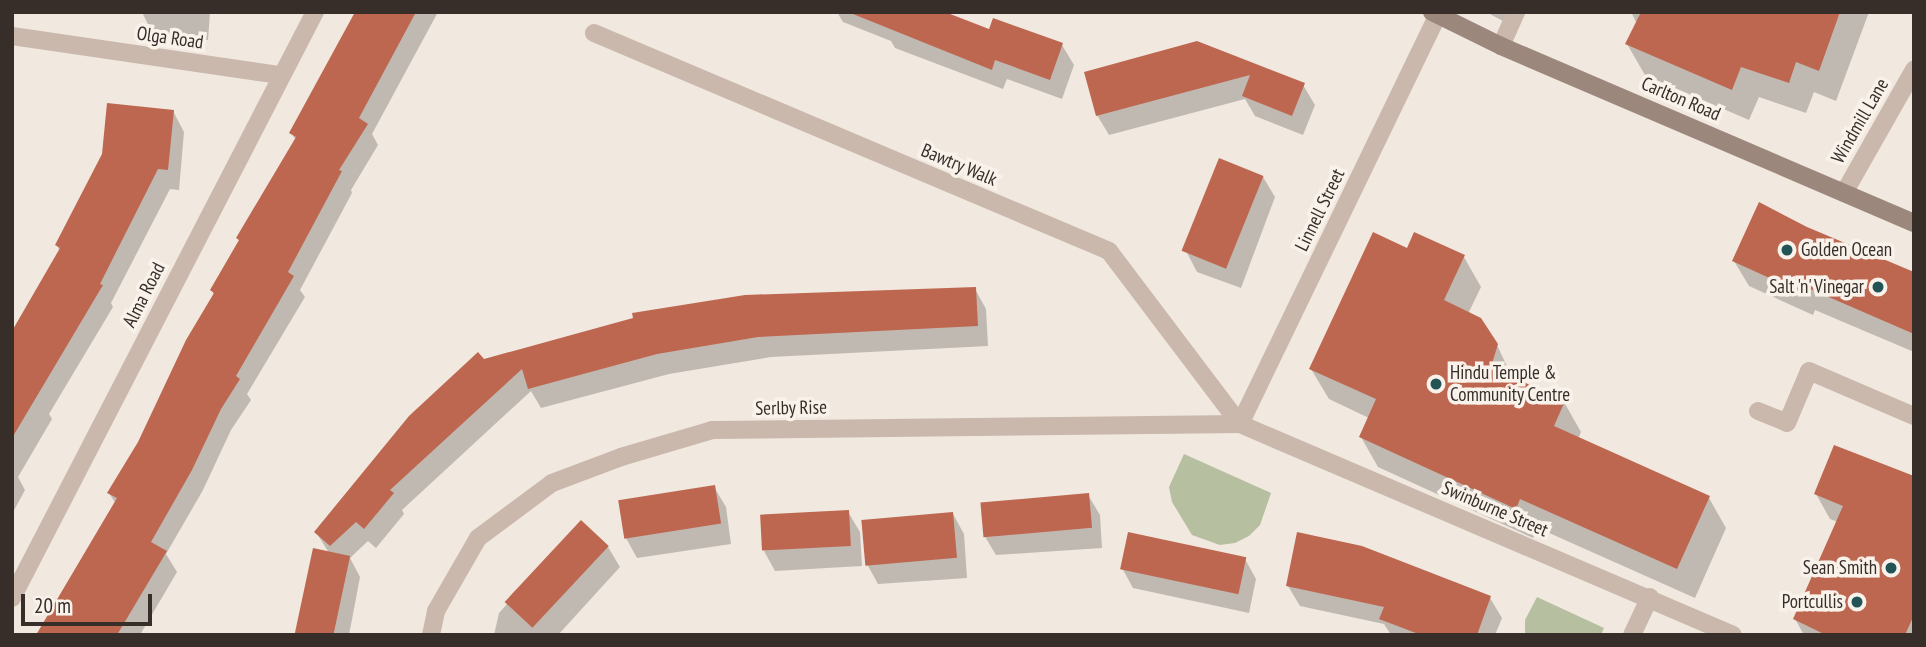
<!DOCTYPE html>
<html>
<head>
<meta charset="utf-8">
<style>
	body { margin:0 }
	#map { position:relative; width:1926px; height:647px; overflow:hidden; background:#f1e8df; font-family:"PT Sans Narrow",sans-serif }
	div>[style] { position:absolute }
	.green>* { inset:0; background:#b6bf9f }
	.shadow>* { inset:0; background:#0003 }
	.building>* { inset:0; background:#be6750; transform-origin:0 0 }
	.lane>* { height:18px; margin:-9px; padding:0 9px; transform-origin:9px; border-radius:9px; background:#c9b8ab }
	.street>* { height:18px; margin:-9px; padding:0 9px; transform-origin:9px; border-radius:9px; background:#c9b8ab }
	.secondary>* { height:18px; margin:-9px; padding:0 9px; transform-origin:9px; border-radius:9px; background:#9c877d }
	.dots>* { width:19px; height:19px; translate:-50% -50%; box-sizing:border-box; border:4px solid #f9f2eb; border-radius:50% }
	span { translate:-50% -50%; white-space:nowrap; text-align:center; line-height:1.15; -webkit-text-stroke:7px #f9f2eb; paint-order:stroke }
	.street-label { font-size:19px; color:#372e2a }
	.poi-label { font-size:19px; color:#372e2a }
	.left { translate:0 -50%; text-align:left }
	.right { translate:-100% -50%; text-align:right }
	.frame { position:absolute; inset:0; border:14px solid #372e2a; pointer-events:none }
	.scale { position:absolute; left:21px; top:594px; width:131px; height:32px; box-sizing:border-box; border:4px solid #372e2a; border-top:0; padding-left:9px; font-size:21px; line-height:24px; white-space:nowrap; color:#372e2a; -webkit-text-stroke:5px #f9f2eb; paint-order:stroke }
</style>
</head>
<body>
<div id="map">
	<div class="green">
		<i style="clip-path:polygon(1184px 454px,1271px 493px,1260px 525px,1249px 536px,1235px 543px,1220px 545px,1192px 535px,1172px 502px,1169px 487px)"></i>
		<i style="clip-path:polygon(1537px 597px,1604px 628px,1601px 635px,1525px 635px,1525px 620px)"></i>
	</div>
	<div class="shadow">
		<i style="clip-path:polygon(142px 12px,210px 12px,208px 40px,153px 35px)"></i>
		<i style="clip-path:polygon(359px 12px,438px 12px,372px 134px,378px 145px,351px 190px,352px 193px,300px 290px,305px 297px,247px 394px,251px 400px,231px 430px,203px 490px,166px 554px,177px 572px,140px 635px,38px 635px,116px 504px,109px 493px,139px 443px,214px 295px,212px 290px,296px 140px,291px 133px)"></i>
		<i style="clip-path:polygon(837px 12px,944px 12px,990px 32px,1062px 45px,1074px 65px,1062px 99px,1007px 79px,1003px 89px,895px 48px,891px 41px,843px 22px)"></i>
		<i style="clip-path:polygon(1486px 12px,1507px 12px,1503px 21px)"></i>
		<i style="clip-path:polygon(1631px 12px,1869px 12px,1836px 101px,1814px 92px,1806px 113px,1759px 97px,1749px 120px,1645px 75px,1627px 44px,1637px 24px)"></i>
		<i style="clip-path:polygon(1197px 43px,1303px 85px,1315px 105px,1303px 135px,1255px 116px,1245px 99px,1109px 135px,1097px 115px)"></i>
		<i style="clip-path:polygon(173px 111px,184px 132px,179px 190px,170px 189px,111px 303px,113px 307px,49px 414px,52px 419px,18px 477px,25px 490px,12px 514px,12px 335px,60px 252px,57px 245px)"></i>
		<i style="clip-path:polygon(1263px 177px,1275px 197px,1241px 288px,1197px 272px,1186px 251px)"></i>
		<i style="clip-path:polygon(1806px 229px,1914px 273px,1914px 352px,1815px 310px,1813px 315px,1749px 286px,1734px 261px)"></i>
		<i style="clip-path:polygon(1408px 251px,1464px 257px,1481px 287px,1468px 314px,1497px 345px,1513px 379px,1564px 402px,1581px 432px,1578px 439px,1709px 498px,1726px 528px,1695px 598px,1538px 528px,1533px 538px,1378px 467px,1361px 437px,1369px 418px,1329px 399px,1311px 369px)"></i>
		<i style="clip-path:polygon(975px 289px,986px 309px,988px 346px,771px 357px,669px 374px,541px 408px,531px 391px,402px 510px,404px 514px,376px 548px,368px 541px,350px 558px,360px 577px,349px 635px,297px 635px,329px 553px,316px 532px,484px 361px)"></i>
		<i style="clip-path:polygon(1914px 478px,1914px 635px,1804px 635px,1795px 619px,1838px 522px,1830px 519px,1816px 494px)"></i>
		<i style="clip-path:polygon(714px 487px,726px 507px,731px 544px,637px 558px,626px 538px)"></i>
		<i style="clip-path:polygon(1088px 495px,1100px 515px,1102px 548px,996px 555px,984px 535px)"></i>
		<i style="clip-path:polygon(848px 512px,860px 532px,862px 566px,775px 571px,764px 551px)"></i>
		<i style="clip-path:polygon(953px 514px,964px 534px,967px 578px,878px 584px,867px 564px)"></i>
		<i style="clip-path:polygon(581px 522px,608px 547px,620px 567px,558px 635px,494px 635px,499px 613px)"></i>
		<i style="clip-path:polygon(1245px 559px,1256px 579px,1249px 613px,1133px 588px,1122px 568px)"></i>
		<i style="clip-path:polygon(1288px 586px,1490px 598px,1502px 618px,1495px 635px,1391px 635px,1384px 624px,1300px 606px)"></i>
	</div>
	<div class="building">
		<i style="clip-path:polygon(355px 12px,416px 12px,359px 118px,368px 124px,339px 170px,342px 171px,288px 272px,294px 276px,236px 376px,240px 379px,221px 409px,192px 470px,151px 542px,167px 551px,117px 635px,36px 635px,117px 498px,107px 493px,138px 442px,186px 340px,214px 293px,210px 290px,239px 240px,236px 238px,296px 137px,289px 133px)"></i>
		<i style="clip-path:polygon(848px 12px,945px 12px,989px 29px,993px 18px,1063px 43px,1050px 80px,995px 60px,992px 70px)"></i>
		<i style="clip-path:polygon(1641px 12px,1840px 12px,1819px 71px,1796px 62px,1789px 83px,1741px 67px,1732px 90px,1625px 44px)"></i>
		<i style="clip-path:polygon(1197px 41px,1305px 83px,1292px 116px,1242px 96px,1250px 75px,1096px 116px,1084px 72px)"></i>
		<i style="clip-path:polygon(107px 103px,174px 110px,168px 170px,158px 169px,100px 284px,103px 285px,12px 438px,12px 331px,60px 248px,55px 245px,102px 154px)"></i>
		<i style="left:1219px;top:158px;width:48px;height:100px;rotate:22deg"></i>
		<i style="clip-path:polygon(1759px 202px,1807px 227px,1914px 272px,1914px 334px,1801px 285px,1798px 291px,1732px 261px)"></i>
		<i style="clip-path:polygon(1373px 232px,1407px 248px,1414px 232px,1465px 255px,1444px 300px,1481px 318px,1498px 344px,1491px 367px,1565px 401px,1554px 426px,1710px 496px,1677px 569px,1520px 499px,1516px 509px,1359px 437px,1376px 399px,1309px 369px)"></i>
		<i style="clip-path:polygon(976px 287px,978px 326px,758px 337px,657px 354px,528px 389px,522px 369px,390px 490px,394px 493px,364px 529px,356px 522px,330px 546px,314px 532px,409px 416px,478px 352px,484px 359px,633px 318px,632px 313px,745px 295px)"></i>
		<i style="clip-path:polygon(1834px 445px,1914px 476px,1914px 615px,1905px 635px,1826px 635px,1793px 619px,1843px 506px,1814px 494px)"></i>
		<i style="left:715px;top:485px;width:39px;height:98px;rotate:81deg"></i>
		<i style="left:1089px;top:493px;width:35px;height:109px;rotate:85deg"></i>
		<i style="left:849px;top:510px;width:36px;height:89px;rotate:87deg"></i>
		<i style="left:953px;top:512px;width:46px;height:92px;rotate:85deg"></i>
		<i style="left:581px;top:520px;width:38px;height:112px;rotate:43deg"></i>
		<i style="left:1128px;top:532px;width:121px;height:38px;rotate:12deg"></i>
		<i style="clip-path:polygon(1297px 532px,1362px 546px,1491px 596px,1477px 635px,1421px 635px,1379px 619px,1384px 607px,1286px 586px)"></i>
		<i style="left:313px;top:548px;width:38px;height:89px;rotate:12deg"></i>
	</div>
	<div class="lane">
		<i style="left:594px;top:33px;width:559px;rotate:22.94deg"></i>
		<i style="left:1109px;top:251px;width:217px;rotate:52.9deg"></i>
		<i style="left:1758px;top:411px;width:31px;rotate:22deg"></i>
		<i style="left:1787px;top:423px;width:56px;rotate:-67.1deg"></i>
		<i style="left:1809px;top:371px;width:114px;rotate:23.2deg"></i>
	</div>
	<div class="street">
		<i style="left:12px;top:36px;width:271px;rotate:8.3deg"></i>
		<i style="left:1501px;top:46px;width:37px;rotate:-66deg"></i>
		<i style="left:1844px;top:193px;width:142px;rotate:-60.4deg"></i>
		<i style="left:1240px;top:424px;width:454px;rotate:-64.2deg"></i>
		<i style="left:12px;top:598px;width:660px;rotate:-62.66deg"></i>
		<i style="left:431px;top:635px;width:25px;rotate:-78deg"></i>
		<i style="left:436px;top:611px;width:84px;rotate:-60.1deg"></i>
		<i style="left:478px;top:538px;width:92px;rotate:-36.6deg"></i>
		<i style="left:552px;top:483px;width:74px;rotate:-20.6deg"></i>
		<i style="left:621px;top:457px;width:95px;rotate:-16.5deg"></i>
		<i style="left:712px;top:430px;width:528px;rotate:-0.65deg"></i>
		<i style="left:1240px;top:424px;width:536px;rotate:23.17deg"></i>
		<i style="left:1632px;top:635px;width:42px;rotate:-64.7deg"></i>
	</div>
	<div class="secondary">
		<i style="left:1432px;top:12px;width:77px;rotate:26.2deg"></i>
		<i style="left:1501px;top:46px;width:449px;rotate:23.2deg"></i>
	</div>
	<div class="dots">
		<i style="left:1787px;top:250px;background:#225456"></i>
		<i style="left:1878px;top:287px;background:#225456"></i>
		<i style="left:1436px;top:384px;background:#225456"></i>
		<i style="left:1891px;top:568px;background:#225456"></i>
		<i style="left:1857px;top:602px;background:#225456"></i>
	</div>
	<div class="street-label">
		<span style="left:170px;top:38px;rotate:8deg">Olga Road</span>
		<span style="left:1681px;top:99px;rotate:23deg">Carlton Road</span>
		<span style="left:1860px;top:121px;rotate:-60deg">Windmill Lane</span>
		<span style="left:959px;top:165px;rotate:23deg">Bawtry Walk</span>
		<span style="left:1320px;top:210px;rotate:-64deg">Linnell Street</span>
		<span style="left:144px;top:295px;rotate:-63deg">Alma Road</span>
		<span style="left:791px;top:408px;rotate:-1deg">Serlby Rise</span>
		<span style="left:1495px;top:509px;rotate:23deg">Swinburne Street</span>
	</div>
	<div class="poi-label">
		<span class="left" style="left:1801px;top:250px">Golden Ocean</span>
		<span class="right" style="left:1864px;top:287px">Salt 'n' Vinegar</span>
		<span class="left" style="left:1450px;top:384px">Hindu Temple &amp;<br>Community Centre</span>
		<span class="right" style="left:1877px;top:568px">Sean Smith</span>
		<span class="right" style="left:1843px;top:602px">Portcullis</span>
	</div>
	<div class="frame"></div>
	<div class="scale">20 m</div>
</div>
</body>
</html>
